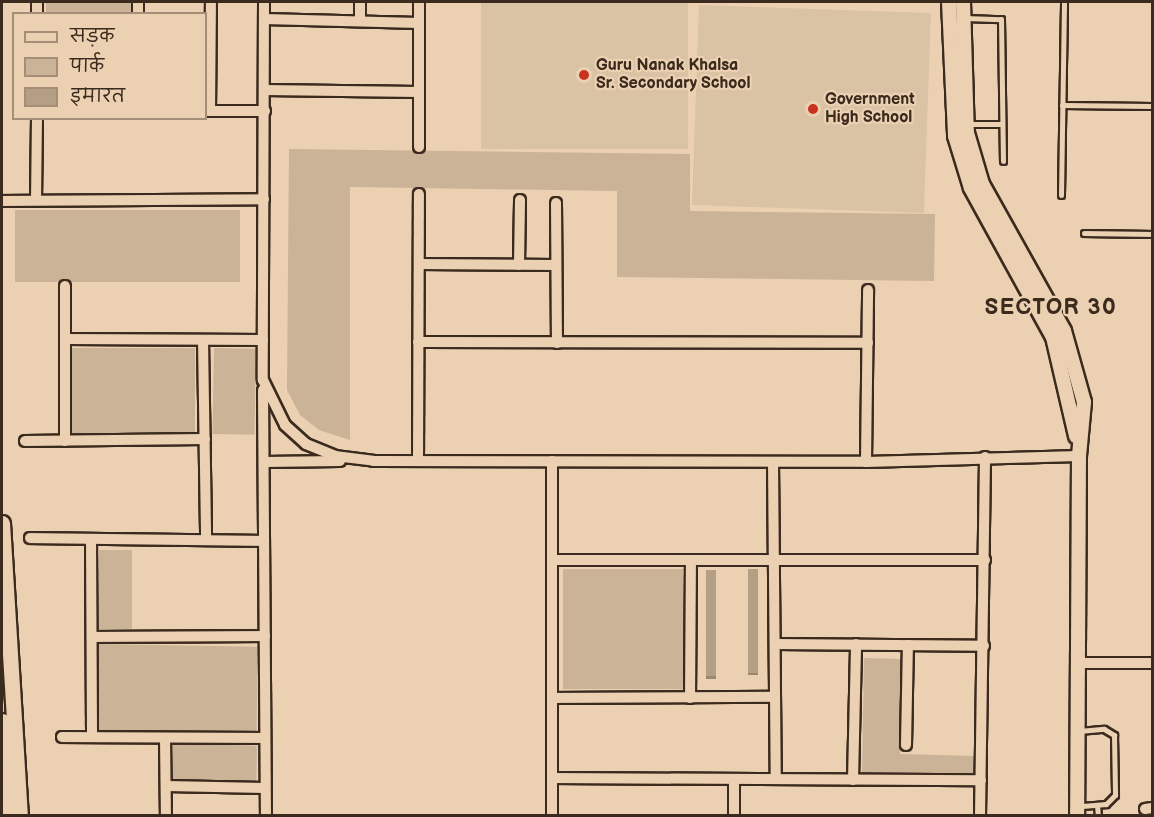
<!DOCTYPE html>
<html>
<head>
<meta charset="utf-8">
<style>
	body { margin:0 }
	#map { position:relative; width:1154px; height:817px; overflow:hidden; background:#ebd1b2; font-family:"Balsamiq Sans","Playpen Sans Deva",sans-serif }
	div>[style] { position:absolute }
	.built>* { inset:0; background:#dac2a4; transform-origin:0 0 }
	.green>* { inset:0; background:#cbb397; transform-origin:0 0 }
	.roads { filter:drop-shadow(2px 0 #3b2a1e) drop-shadow(-2px 0 #3b2a1e) drop-shadow(0 2px #3b2a1e) drop-shadow(0 -2px #3b2a1e) }
	.service>* { height:5px; margin:-2.5px; padding:0 2.5px; transform-origin:2.5px; border-radius:2.5px; background:#ebd1b2 }
	.minor>* { height:10px; margin:-5px; padding:0 5px; transform-origin:5px; border-radius:5px; background:#ebd1b2 }
	.tertiary>* { height:14px; margin:-7px; padding:0 7px; transform-origin:7px; border-radius:7px; background:#ebd1b2 }
	.secondary>* { height:15px; margin:-7.5px; padding:0 7.5px; transform-origin:7.5px; border-radius:7.5px; background:#ebd1b2 }
	.wall>* { inset:0; background:#9b8872; transform-origin:0 0 }
	.building>* { inset:0; background:#b49e84; transform-origin:0 0 }
	.dots>* { width:16px; height:16px; translate:-50% -50%; box-sizing:border-box; border:3px solid #ebd1b2; border-radius:50% }
	span { translate:-50% -50%; white-space:nowrap; text-align:center; line-height:1.15; -webkit-text-stroke:4.5px #ebd1b2; paint-order:stroke }
	.poi-label { font-size:16px; color:#3b2a1e; font-weight:700 }
	.left { translate:0 -50%; text-align:left }
	.district-label { font-size:22px; color:#3b2a1e; font-weight:700; letter-spacing:1.5px }
	.frame { position:absolute; inset:0; border:3px solid #3b2a1e; pointer-events:none }
	.legend { position:absolute; left:12px; top:12px; width:195px; height:108px; box-sizing:border-box; background:#ebd1b2; border:2px solid #a58e77; margin:0; padding:8px 10px; list-style:none; font-size:18px; color:#3b2a1e }
	.legend li { display:flex; align-items:center; gap:12px; height:30px }
	.legend b { width:30px; border:2px solid #a58e77 }
</style>
</head>
<body>
<div id="map">
	<div class="built">
		<i style="left:481px;top:2px;width:207px;height:147px"></i>
		<i style="left:699px;top:5px;width:232px;height:200px;rotate:2deg"></i>
	</div>
	<div class="green">
		<i style="left:46px;top:2px;width:85px;height:11px"></i>
		<i style="clip-path:polygon(289px 149px,690px 154px,690px 211px,935px 214px,934px 281px,617px 277px,617px 191px,350px 187px,350px 440px,319px 430px,300px 415px,287px 390px)"></i>
		<i style="left:15px;top:210px;width:225px;height:72px"></i>
		<i style="left:195px;top:348px;width:85px;height:126px;rotate:90deg"></i>
		<i style="left:214px;top:348px;width:42px;height:86px;rotate:1deg"></i>
		<i style="left:99px;top:550px;width:33px;height:79px"></i>
		<i style="left:563px;top:569px;width:120px;height:120px"></i>
		<i style="left:99px;top:644px;width:159px;height:86px;rotate:1deg"></i>
		<i style="clip-path:polygon(864px 658px,902px 659px,900px 754px,974px 756px,974px 776px,862px 774px)"></i>
		<i style="left:171px;top:744px;width:86px;height:37px;rotate:1deg"></i>
	</div>
	<div class="roads">
		<div class="service">
			<i style="left:965px;top:18px;width:36px;rotate:2deg"></i>
			<i style="left:1001px;top:19px;width:142px;rotate:89.2deg"></i>
			<i style="left:1062px;top:105px;width:90px;rotate:0.6deg"></i>
			<i style="left:968px;top:124px;width:34px"></i>
			<i style="left:1061px;top:195px;width:193px;rotate:-89.1deg"></i>
			<i style="left:1084px;top:233px;width:68px;rotate:0.8deg"></i>
			<i style="left:1079px;top:731px;width:25px;rotate:-5deg"></i>
			<i style="left:1104px;top:729px;width:12px;rotate:31deg"></i>
			<i style="left:1114px;top:735px;width:60px;rotate:89deg"></i>
			<i style="left:1115px;top:795px;width:13px;rotate:135deg"></i>
			<i style="left:1106px;top:804px;width:24px;rotate:175deg"></i>
			<i style="left:1097px;top:805px;width:11px;rotate:85deg"></i>
		</div>
		<div class="minor">
			<i style="left:37px;top:2px;width:12px;rotate:90deg"></i>
			<i style="left:138px;top:2px;width:12px;rotate:90deg"></i>
			<i style="left:264px;top:2px;width:378px;rotate:90.2deg"></i>
			<i style="left:263px;top:380px;width:50px;rotate:63.9deg"></i>
			<i style="left:285px;top:425px;width:28px;rotate:42deg"></i>
			<i style="left:306px;top:444px;width:31px;rotate:22deg"></i>
			<i style="left:335px;top:456px;width:38px;rotate:7deg"></i>
			<i style="left:373px;top:461px;width:493px;rotate:0.1deg"></i>
			<i style="left:866px;top:462px;width:213px;rotate:-1.6deg"></i>
			<i style="left:360px;top:2px;width:19px;rotate:90deg"></i>
			<i style="left:419px;top:2px;width:145px;rotate:90deg"></i>
			<i style="left:264px;top:19px;width:155px;rotate:1.5deg"></i>
			<i style="left:264px;top:90px;width:155px;rotate:0.7deg"></i>
			<i style="left:206px;top:111px;width:59px"></i>
			<i style="left:210px;top:111px;width:109px;rotate:-89.5deg"></i>
			<i style="left:36px;top:200px;width:82px;rotate:-89.3deg"></i>
			<i style="left:2px;top:201px;width:262px;rotate:-0.4deg"></i>
			<i style="left:556px;top:203px;width:140px;rotate:89.6deg"></i>
			<i style="left:419px;top:264px;width:137px;rotate:0.4deg"></i>
			<i style="left:519px;top:265px;width:65px;rotate:-89.1deg"></i>
			<i style="left:65px;top:339px;width:198px;rotate:0.3deg"></i>
			<i style="left:203px;top:340px;width:200px;rotate:89.1deg"></i>
			<i style="left:418px;top:342px;width:450px;rotate:0.1deg"></i>
			<i style="left:263px;top:390px;width:426px;rotate:89.6deg"></i>
			<i style="left:25px;top:441px;width:180px;rotate:-0.6deg"></i>
			<i style="left:65px;top:441px;width:155px;rotate:-90deg"></i>
			<i style="left:418px;top:461px;width:267px;rotate:-89.8deg"></i>
			<i style="left:264px;top:462px;width:76px;rotate:-0.8deg"></i>
			<i style="left:773px;top:462px;width:317px;rotate:89.5deg"></i>
			<i style="left:866px;top:462px;width:172px;rotate:-89.3deg"></i>
			<i style="left:30px;top:538px;width:234px;rotate:0.7deg"></i>
			<i style="left:91px;top:539px;width:198px;rotate:89.7deg"></i>
			<i style="left:552px;top:560px;width:433px"></i>
			<i style="left:92px;top:637px;width:173px;rotate:-0.3deg"></i>
			<i style="left:775px;top:644px;width:209px;rotate:0.5deg"></i>
			<i style="left:1079px;top:663px;width:73px"></i>
			<i style="left:552px;top:698px;width:223px;rotate:-0.3deg"></i>
			<i style="left:690px;top:698px;width:138px;rotate:-89.6deg"></i>
			<i style="left:62px;top:737px;width:203px;rotate:0.3deg"></i>
			<i style="left:165px;top:738px;width:78px;rotate:89.3deg"></i>
			<i style="left:906px;top:745px;width:100px;rotate:-88.9deg"></i>
			<i style="left:552px;top:778px;width:429px;rotate:0.3deg"></i>
			<i style="left:853px;top:780px;width:136px;rotate:-88.7deg"></i>
			<i style="left:166px;top:786px;width:99px;rotate:1.2deg"></i>
			<i style="left:1145px;top:809px;width:7px;rotate:-8deg"></i>
			<i style="left:552px;top:816px;width:355px;rotate:-90deg"></i>
			<i style="left:734px;top:816px;width:37px;rotate:-90deg"></i>
			<i style="left:980px;top:816px;width:359px;rotate:-89.2deg"></i>
		</div>
		<div class="tertiary">
			<i style="left:949px;top:2px;width:134px;rotate:87.4deg"></i>
			<i style="left:955px;top:136px;width:54px;rotate:72.9deg"></i>
			<i style="left:971px;top:188px;width:170px;rotate:61.2deg"></i>
			<i style="left:1053px;top:337px;width:102px;rotate:76.9deg"></i>
			<i style="left:963px;top:2px;width:131px;rotate:88.3deg"></i>
			<i style="left:967px;top:133px;width:53px;rotate:73.6deg"></i>
			<i style="left:982px;top:184px;width:168px;rotate:60.8deg"></i>
			<i style="left:1064px;top:331px;width:74px;rotate:74.3deg"></i>
			<i style="left:1084px;top:402px;width:54px;rotate:95.3deg"></i>
			<i style="left:1079px;top:456px;width:360px;rotate:90.3deg"></i>
		</div>
		<div class="secondary">
			<i style="left:2px;top:523px;width:294px;rotate:86.5deg"></i>
			<i style="left:2px;top:721px;width:95px;rotate:86.4deg"></i>
		</div>
	</div>
	<div class="wall">
		<i style="left:748px;top:569px;width:10px;height:106px"></i>
		<i style="left:706px;top:570px;width:10px;height:109px"></i>
	</div>
	<div class="building">
		<i style="left:748px;top:569px;width:10px;height:104px"></i>
		<i style="left:706px;top:570px;width:10px;height:106px"></i>
	</div>
	<div class="dots">
		<i style="left:584px;top:75px;background:#c8321e"></i>
		<i style="left:813px;top:109px;background:#c8321e"></i>
	</div>
	<div class="poi-label">
		<span class="left" style="left:596px;top:75px">Guru Nanak Khalsa<br>Sr. Secondary School</span>
		<span class="left" style="left:825px;top:109px">Government<br>High School</span>
	</div>
	<div class="district-label">
		<span style="left:1051px;top:308px">SECTOR 30</span>
	</div>
	<div class="frame"></div>
	<ul class="legend">
	<li><b style="height:8px;background:#ebd1b2"></b>सड़क</li>
	<li><b style="height:16px;background:#cbb397"></b>पार्क</li>
	<li><b style="height:16px;background:#b49e84"></b>इमारत</li>
	</ul>
</div>
</body>
</html>
